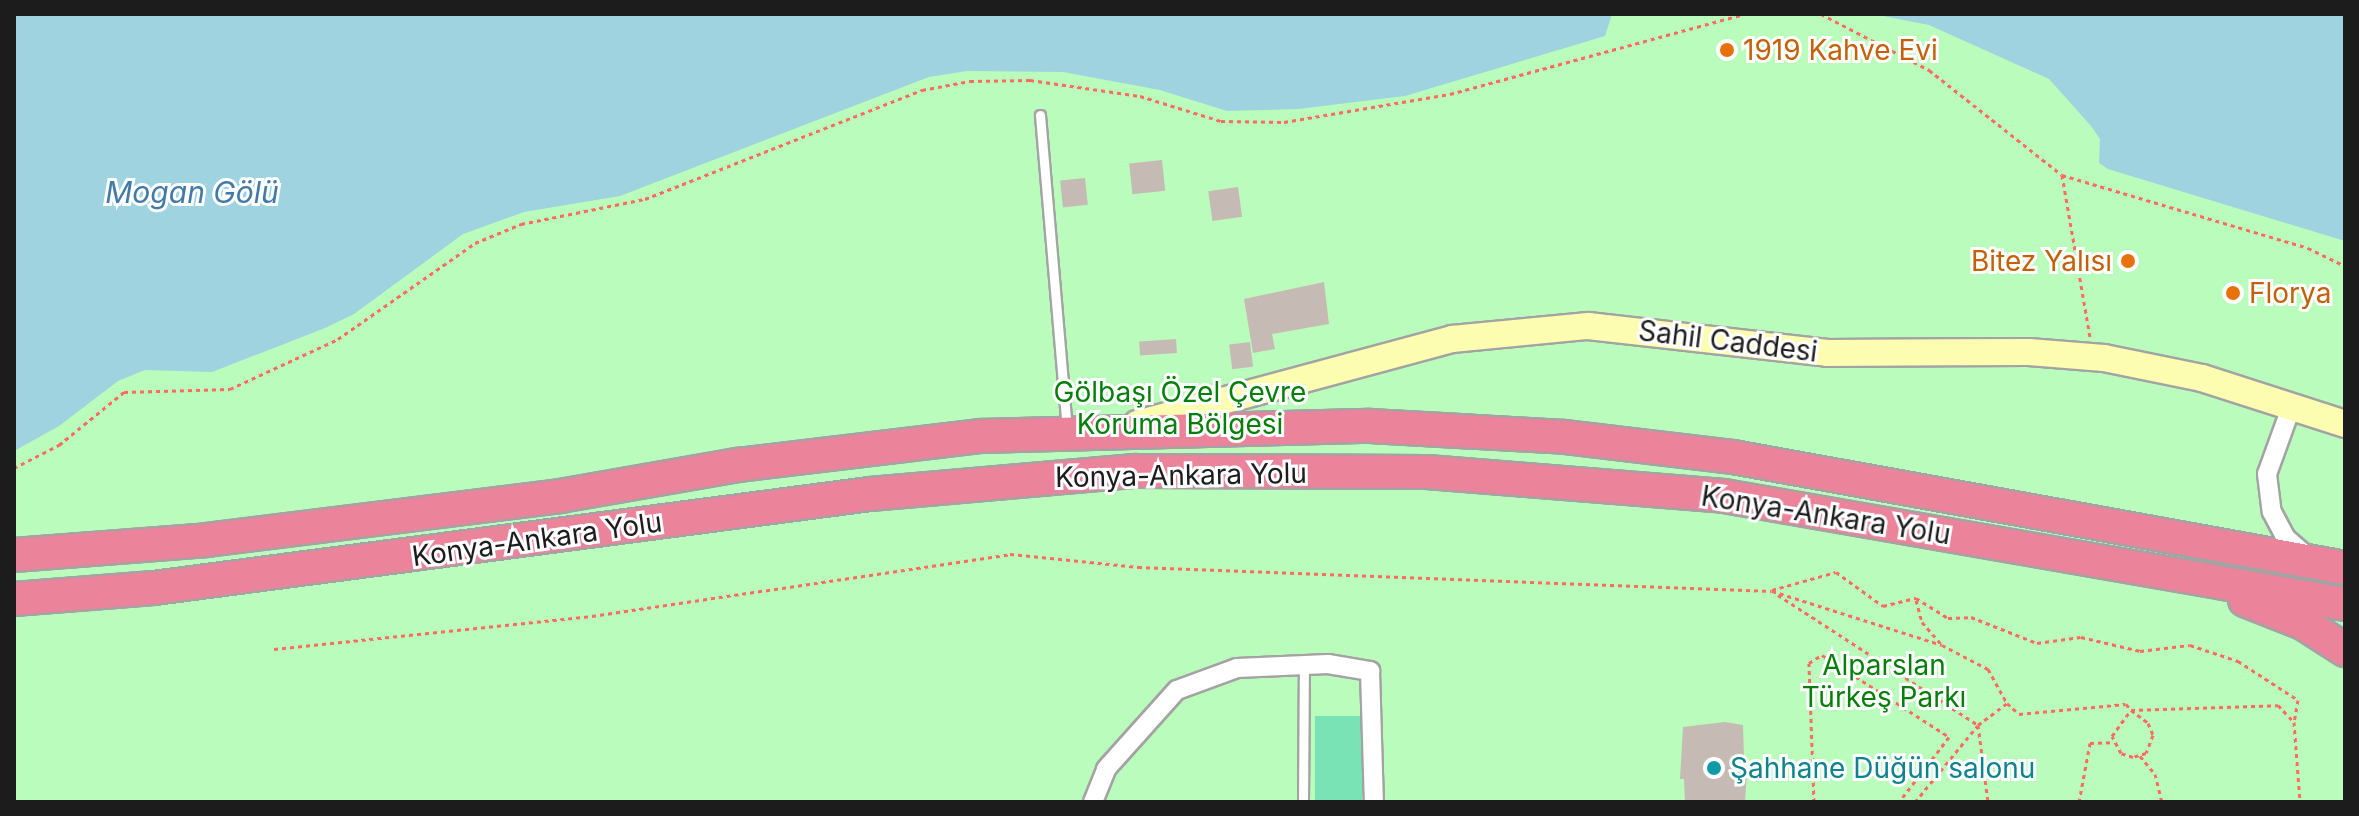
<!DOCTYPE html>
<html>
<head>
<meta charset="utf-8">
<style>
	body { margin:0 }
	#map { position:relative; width:2359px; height:816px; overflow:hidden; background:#eee9e1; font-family:Inter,sans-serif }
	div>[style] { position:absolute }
	.park>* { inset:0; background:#bafcbc; transform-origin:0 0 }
	.pitch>* { inset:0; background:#79e3b5; transform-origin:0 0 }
	.water>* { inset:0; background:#9ed3df }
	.building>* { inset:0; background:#c6bbb4; transform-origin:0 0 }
	.path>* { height:3px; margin-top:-1.5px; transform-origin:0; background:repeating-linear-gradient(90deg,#ff6a61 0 4px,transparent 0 8px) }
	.roads { filter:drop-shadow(2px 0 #a3a3a3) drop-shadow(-2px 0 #a3a3a3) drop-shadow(0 2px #a3a3a3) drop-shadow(0 -2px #a3a3a3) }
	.lane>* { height:9px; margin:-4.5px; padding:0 4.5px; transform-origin:4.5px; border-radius:4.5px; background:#fff }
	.street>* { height:18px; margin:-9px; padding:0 9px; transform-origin:9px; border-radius:9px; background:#fff }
	.secondary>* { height:26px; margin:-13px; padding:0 13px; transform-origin:13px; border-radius:13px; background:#fcfdb0 }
	.highway>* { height:32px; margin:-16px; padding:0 16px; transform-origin:16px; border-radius:16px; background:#eb839b }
	.dots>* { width:22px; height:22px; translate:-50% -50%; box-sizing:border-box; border:4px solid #fff; border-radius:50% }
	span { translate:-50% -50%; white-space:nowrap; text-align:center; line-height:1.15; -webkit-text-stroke:6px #fff; paint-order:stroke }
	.food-label { font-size:28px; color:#c56008 }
	.left { translate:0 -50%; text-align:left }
	.right { translate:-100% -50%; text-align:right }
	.street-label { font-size:28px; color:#1c1c1c }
	.park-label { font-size:28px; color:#057f0a }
	.culture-label { font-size:28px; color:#0d838f }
	.water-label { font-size:30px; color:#417aa8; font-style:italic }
	.frame { position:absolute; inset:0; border:16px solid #1c1c1c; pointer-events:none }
</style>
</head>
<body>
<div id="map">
	<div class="park">
		<i style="left:14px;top:14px;width:2331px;height:788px"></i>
	</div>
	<div class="pitch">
		<i style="left:1315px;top:716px;width:47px;height:86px"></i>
	</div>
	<div class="water">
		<i style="clip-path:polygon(14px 14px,1612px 14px,1605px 36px,1405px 96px,1298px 109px,1227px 111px,1160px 90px,1063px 72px,967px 71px,929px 77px,620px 196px,524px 212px,463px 234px,354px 314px,325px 328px,212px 372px,145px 370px,118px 381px,59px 426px,14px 451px)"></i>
		<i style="clip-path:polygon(1873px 14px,2345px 14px,2345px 241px,2108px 169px,2099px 163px,2100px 139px,2091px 126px,2049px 79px,1929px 25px)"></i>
	</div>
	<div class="building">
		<i style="left:1162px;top:160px;width:31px;height:33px;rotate:84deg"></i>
		<i style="left:1085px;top:178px;width:27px;height:25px;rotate:84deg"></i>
		<i style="left:1238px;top:187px;width:30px;height:30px;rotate:82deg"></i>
		<i style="clip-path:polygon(1324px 282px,1329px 324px,1272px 334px,1275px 349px,1253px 353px,1244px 299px)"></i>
		<i style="left:1176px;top:339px;width:14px;height:37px;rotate:86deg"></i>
		<i style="left:1250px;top:342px;width:25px;height:21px;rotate:83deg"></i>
		<i style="clip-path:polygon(1725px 722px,1743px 725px,1744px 758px,1748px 758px,1745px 802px,1685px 802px,1684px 779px,1680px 779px,1683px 727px)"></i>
	</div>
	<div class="path">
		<i style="left:1821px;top:14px;width:122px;rotate:27.4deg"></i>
		<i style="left:1929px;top:70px;width:169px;rotate:38.3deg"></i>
		<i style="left:2062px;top:175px;width:257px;rotate:16.5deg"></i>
		<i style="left:2308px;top:248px;width:41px;rotate:25.9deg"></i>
		<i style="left:2062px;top:175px;width:164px;rotate:80.2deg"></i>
		<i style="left:14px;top:468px;width:51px;rotate:-27.1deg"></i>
		<i style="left:59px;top:445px;width:84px;rotate:-39.2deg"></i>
		<i style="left:124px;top:392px;width:106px;rotate:-1.6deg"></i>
		<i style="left:230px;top:389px;width:119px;rotate:-24.8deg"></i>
		<i style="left:338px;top:339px;width:167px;rotate:-35deg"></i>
		<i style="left:475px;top:243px;width:50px;rotate:-22.4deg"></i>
		<i style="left:521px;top:224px;width:126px;rotate:-11.4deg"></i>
		<i style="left:645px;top:199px;width:298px;rotate:-21.5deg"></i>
		<i style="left:922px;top:90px;width:49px;rotate:-10.6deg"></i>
		<i style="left:970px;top:81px;width:60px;rotate:-1deg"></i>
		<i style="left:1030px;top:80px;width:111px;rotate:8.3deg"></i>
		<i style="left:1140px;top:96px;width:85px;rotate:17.2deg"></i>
		<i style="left:1221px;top:121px;width:63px;rotate:0.9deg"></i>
		<i style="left:1284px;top:122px;width:168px;rotate:-9.6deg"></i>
		<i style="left:1450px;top:94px;width:305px;rotate:-15.2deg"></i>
		<i style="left:1772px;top:590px;width:66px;rotate:-15.7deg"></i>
		<i style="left:1836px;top:572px;width:58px;rotate:35.9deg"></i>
		<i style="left:1883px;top:606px;width:34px;rotate:-14deg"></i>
		<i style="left:1916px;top:598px;width:38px;rotate:32deg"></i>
		<i style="left:1948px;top:618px;width:23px;rotate:-2deg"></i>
		<i style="left:1971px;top:617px;width:71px;rotate:21.5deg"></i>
		<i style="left:2037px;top:643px;width:44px;rotate:-7.8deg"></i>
		<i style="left:2081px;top:637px;width:61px;rotate:13.3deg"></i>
		<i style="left:2140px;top:651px;width:50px;rotate:-6.8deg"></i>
		<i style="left:2190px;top:645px;width:51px;rotate:18.4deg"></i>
		<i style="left:2238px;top:661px;width:72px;rotate:33deg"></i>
		<i style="left:2298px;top:700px;width:22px;rotate:100deg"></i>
		<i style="left:1778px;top:595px;width:239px;rotate:33deg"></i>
		<i style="left:1978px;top:725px;width:78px;rotate:82.6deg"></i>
		<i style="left:1916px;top:600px;width:23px;rotate:75deg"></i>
		<i style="left:1922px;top:622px;width:30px;rotate:49deg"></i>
		<i style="left:1942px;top:645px;width:52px;rotate:27.6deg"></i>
		<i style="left:1988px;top:669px;width:39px;rotate:61deg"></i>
		<i style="left:274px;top:649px;width:320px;rotate:-5.9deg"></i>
		<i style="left:592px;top:616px;width:423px;rotate:-8.4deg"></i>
		<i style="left:1010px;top:554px;width:129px;rotate:5.8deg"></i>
		<i style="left:1138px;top:567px;width:634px;rotate:2.17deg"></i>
		<i style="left:1772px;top:591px;width:178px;rotate:17.6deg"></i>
		<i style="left:2131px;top:710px;width:21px;rotate:37deg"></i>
		<i style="left:2148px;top:723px;width:13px;rotate:67deg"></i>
		<i style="left:2153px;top:735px;width:19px;rotate:111deg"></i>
		<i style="left:2146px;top:753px;width:14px;rotate:163deg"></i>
		<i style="left:2133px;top:757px;width:13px;rotate:-162deg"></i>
		<i style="left:2121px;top:753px;width:19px;rotate:-118deg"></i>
		<i style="left:2112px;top:736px;width:32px;rotate:-54deg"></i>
		<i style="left:2140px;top:756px;width:23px;rotate:50deg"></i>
		<i style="left:2155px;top:774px;width:29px;rotate:76deg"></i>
		<i style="left:1814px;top:802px;width:139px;rotate:-92.1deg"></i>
		<i style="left:1809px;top:663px;width:15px;rotate:-32deg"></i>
		<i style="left:1822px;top:655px;width:151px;rotate:32.8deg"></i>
		<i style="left:1949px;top:737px;width:82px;rotate:127.6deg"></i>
		<i style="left:1915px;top:802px;width:99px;rotate:-50.7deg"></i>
		<i style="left:1978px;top:725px;width:36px;rotate:-37deg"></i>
		<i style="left:2007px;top:703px;width:16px;rotate:43deg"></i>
		<i style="left:2019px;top:714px;width:107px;rotate:-5.3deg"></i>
		<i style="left:2126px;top:704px;width:8px;rotate:50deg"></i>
		<i style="left:2131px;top:710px;width:147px;rotate:-1.9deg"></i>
		<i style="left:2278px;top:705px;width:23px;rotate:47deg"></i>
		<i style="left:2294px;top:722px;width:80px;rotate:85.7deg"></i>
		<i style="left:2079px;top:802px;width:60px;rotate:-79.4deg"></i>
		<i style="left:2090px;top:743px;width:23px;rotate:-2deg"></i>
	</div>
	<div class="roads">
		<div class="lane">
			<i style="left:1040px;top:115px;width:314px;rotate:85.1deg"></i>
			<i style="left:1303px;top:802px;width:137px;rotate:-89.6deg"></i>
		</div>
		<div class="street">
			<i style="left:2292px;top:405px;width:73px;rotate:109.9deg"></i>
			<i style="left:2267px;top:474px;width:38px;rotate:83deg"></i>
			<i style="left:2272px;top:512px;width:30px;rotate:62deg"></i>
			<i style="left:2286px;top:538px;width:29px;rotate:41deg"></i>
			<i style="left:1093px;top:802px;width:35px;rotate:-68deg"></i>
			<i style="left:1106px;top:769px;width:106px;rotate:-48.1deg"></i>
			<i style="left:1177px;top:690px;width:64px;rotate:-20.1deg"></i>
			<i style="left:1237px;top:668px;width:91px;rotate:-2.5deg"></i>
			<i style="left:1328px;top:664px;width:43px;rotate:9.5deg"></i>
			<i style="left:1370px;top:671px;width:131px;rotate:88.3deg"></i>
		</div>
		<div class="secondary">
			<i style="left:1137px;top:424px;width:326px;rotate:-15.1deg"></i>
			<i style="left:1452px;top:339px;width:137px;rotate:-5.5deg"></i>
			<i style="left:1588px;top:326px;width:241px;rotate:6.4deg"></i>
			<i style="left:1827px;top:353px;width:202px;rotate:-0.3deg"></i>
			<i style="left:2029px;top:352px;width:75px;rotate:4.6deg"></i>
			<i style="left:2104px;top:358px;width:100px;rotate:11.5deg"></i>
			<i style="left:2202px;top:378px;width:150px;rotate:17.8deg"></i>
		</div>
		<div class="highway">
			<i style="left:14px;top:555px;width:194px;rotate:-4.4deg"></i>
			<i style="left:207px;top:540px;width:356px;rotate:-7.1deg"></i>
			<i style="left:560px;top:496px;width:181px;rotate:-9.9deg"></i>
			<i style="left:738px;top:465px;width:244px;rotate:-6.8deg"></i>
			<i style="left:980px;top:436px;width:390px;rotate:-1.5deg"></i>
			<i style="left:1370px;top:426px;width:195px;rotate:3.2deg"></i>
			<i style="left:1565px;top:437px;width:169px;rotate:6.8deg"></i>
			<i style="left:1733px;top:457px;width:622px;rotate:10.28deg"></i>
			<i style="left:14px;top:599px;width:140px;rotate:-4.5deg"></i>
			<i style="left:154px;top:588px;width:722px;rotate:-7.48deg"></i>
			<i style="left:870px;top:494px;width:266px;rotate:-5deg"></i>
			<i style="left:1135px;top:471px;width:292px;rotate:0.2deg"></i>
			<i style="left:1427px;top:472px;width:298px;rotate:4.6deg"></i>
			<i style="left:1724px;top:496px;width:630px;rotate:9.87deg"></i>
			<i style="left:2245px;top:600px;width:62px;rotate:21.6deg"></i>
			<i style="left:2303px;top:623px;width:50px;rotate:32.7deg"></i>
		</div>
	</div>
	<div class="dots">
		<i style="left:1727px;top:50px;background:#e8710a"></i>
		<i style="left:2128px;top:261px;background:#e8710a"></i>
		<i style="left:2233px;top:293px;background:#e8710a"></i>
		<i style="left:1714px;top:768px;background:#0f9aa8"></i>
	</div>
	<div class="food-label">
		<span class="left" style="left:1743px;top:50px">1919 Kahve Evi</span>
		<span class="right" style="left:2112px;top:261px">Bitez Yalısı</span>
		<span class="left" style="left:2249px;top:293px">Florya</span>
	</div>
	<div class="street-label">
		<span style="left:1728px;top:341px;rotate:7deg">Sahil Caddesi</span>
		<span style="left:1181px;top:475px;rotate:-1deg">Konya-Ankara Yolu</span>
		<span style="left:1826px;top:515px;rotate:9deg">Konya-Ankara Yolu</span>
		<span style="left:537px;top:539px;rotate:-8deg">Konya-Ankara Yolu</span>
	</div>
	<div class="park-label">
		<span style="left:1180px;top:408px">Gölbaşı Özel Çevre<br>Koruma Bölgesi</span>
		<span style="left:1884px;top:681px">Alparslan<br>Türkeş Parkı</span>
	</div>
	<div class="culture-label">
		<span class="left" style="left:1730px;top:768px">Şahhane Düğün salonu</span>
	</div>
	<div class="water-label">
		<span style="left:192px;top:192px">Mogan Gölü</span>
	</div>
	<div class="frame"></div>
</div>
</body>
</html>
